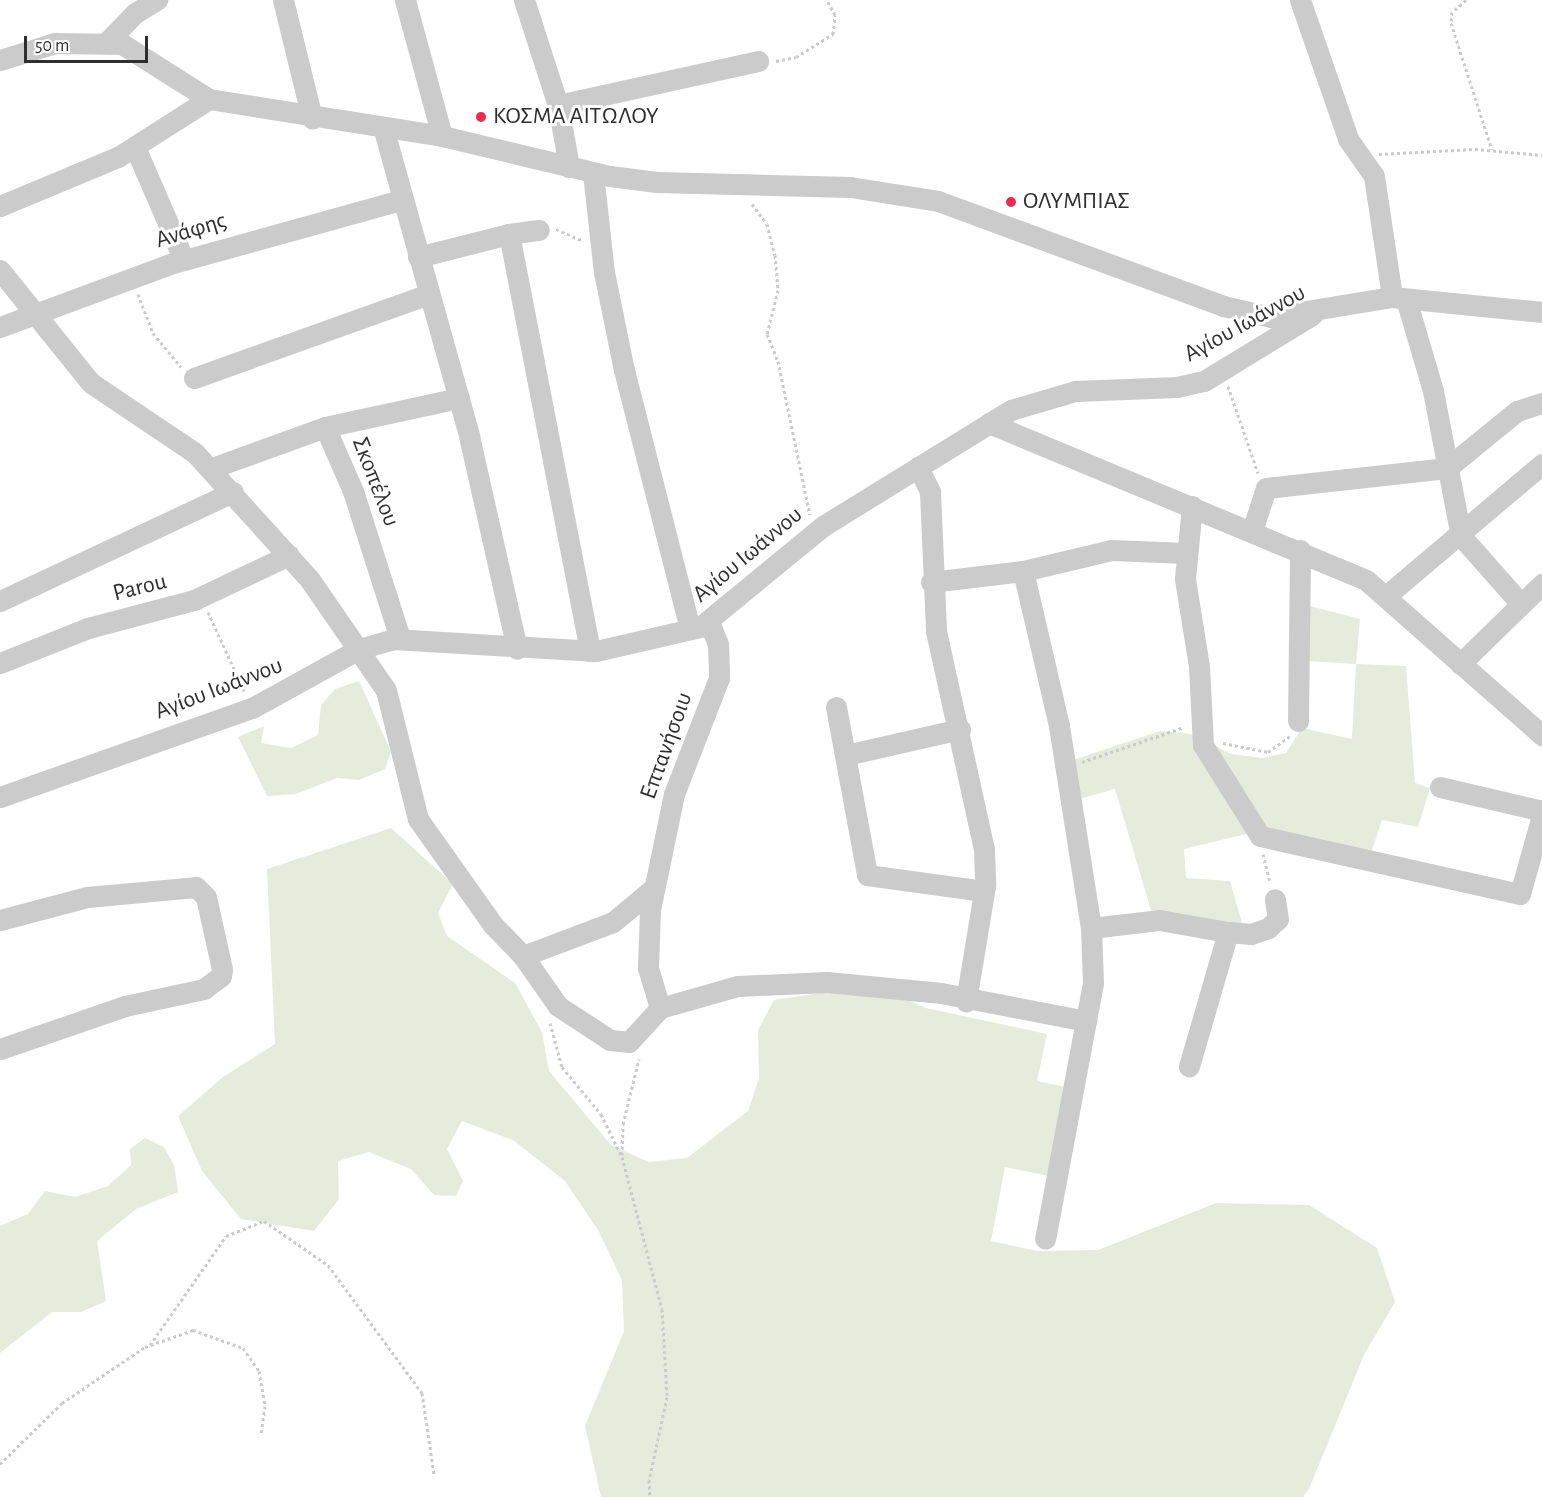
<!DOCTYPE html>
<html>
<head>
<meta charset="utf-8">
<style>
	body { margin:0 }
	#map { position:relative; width:1542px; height:1497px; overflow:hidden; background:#fff; font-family:"Alegreya Sans",sans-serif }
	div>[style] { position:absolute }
	.green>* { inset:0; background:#e6ecdb }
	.path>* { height:3px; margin-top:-1.5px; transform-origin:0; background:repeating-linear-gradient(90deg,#cbcbcb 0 3px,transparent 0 6px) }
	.minor>* { height:21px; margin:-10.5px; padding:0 10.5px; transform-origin:10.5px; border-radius:10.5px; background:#cbcbcb }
	.dots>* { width:16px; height:16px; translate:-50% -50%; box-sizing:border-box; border:3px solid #fff; border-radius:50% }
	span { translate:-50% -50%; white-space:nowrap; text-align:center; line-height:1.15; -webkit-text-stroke:6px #fff; paint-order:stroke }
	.poi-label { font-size:24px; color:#2e2e2e }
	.left { translate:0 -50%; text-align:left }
	.street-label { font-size:24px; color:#2e2e2e }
	.scale { position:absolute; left:24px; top:36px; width:124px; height:27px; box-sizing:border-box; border:3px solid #2e2e2e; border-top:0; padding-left:8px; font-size:18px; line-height:21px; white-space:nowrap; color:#2e2e2e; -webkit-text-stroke:4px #fff; paint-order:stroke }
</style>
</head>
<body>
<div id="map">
	<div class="green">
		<i style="clip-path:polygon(1310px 606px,1360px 619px,1356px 664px,1406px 666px,1415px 783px,1430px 788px,1418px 827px,1382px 820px,1370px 856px,1267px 829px,1184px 849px,1186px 878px,1230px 881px,1244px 930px,1153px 917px,1115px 789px,1075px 800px,1070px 761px,1160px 731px,1192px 734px,1231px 754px,1262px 758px,1286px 753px,1302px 728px,1352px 739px,1356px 664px,1308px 661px)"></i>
		<i style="clip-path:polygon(359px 681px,391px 752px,385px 769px,359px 780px,337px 778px,296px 794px,267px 796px,238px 737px,264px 726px,261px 743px,291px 748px,318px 735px,321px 705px,335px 689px)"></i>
		<i style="clip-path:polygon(391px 828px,453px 884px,438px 913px,447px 936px,515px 983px,542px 1032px,549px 1071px,611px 1145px,649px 1162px,687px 1158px,748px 1111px,759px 1078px,758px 1030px,774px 1000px,839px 990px,896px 995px,926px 1008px,1047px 1034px,1037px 1081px,1080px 1090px,1054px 1177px,1005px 1167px,991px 1241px,1037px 1251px,1098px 1250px,1216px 1203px,1309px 1205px,1377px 1248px,1395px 1302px,1364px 1355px,1309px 1489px,1303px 1497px,601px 1497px,585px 1426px,624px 1331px,622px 1280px,598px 1230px,565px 1181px,513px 1140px,462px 1121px,447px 1149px,463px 1181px,456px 1196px,434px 1195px,411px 1169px,369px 1152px,338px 1161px,339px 1199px,314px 1231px,241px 1219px,202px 1171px,178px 1116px,223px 1077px,275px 1044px,267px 869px)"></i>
		<i style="clip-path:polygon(145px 1138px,164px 1147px,174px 1165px,178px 1192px,136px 1209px,97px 1241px,106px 1301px,81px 1312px,52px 1312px,0 1353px,0 1226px,28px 1214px,45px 1191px,75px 1197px,108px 1186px,131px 1165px,130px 1149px)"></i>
	</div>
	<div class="path">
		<i style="left:1466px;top:0;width:18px;rotate:139deg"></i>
		<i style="left:1452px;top:12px;width:11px;rotate:95deg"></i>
		<i style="left:1451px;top:23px;width:133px;rotate:72.1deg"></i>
		<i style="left:776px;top:61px;width:20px;rotate:-11deg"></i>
		<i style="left:796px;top:57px;width:44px;rotate:-31.9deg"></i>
		<i style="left:833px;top:34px;width:19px;rotate:-84deg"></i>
		<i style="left:835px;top:15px;width:17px;rotate:-118deg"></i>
		<i style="left:1379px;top:154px;width:96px;rotate:-3deg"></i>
		<i style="left:1475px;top:149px;width:67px;rotate:5.1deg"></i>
		<i style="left:752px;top:204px;width:25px;rotate:53deg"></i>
		<i style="left:767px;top:224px;width:32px;rotate:76deg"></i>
		<i style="left:775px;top:255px;width:35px;rotate:85deg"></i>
		<i style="left:778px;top:290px;width:45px;rotate:104deg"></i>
		<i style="left:767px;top:334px;width:29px;rotate:68deg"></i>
		<i style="left:778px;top:361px;width:157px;rotate:78.3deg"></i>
		<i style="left:556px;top:229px;width:30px;rotate:24deg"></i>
		<i style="left:138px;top:294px;width:42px;rotate:69deg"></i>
		<i style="left:153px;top:333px;width:44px;rotate:50.5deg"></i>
		<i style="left:1228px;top:386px;width:92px;rotate:71deg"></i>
		<i style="left:208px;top:612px;width:89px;rotate:65.4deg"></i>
		<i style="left:1223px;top:743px;width:46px;rotate:11.3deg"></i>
		<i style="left:1268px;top:752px;width:27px;rotate:-36deg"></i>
		<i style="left:1082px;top:762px;width:108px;rotate:-18.9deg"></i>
		<i style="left:1263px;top:854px;width:30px;rotate:76deg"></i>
		<i style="left:550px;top:1023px;width:46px;rotate:74.7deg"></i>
		<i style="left:562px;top:1067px;width:61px;rotate:50.3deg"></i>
		<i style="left:601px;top:1114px;width:48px;rotate:64deg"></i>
		<i style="left:622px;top:1157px;width:157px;rotate:75.3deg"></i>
		<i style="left:662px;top:1309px;width:88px;rotate:86.7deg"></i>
		<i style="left:667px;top:1397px;width:85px;rotate:102.2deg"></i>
		<i style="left:649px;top:1480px;width:17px;rotate:87deg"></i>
		<i style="left:622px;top:1155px;width:31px;rotate:-88deg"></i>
		<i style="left:623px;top:1124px;width:67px;rotate:-76.2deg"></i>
		<i style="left:150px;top:1345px;width:133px;rotate:-55.1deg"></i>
		<i style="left:226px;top:1236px;width:41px;rotate:-21.5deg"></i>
		<i style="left:264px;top:1221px;width:78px;rotate:34.5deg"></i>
		<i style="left:328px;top:1265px;width:159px;rotate:53.7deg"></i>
		<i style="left:422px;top:1393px;width:82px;rotate:81.6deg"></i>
		<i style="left:0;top:1464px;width:87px;rotate:-44.5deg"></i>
		<i style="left:62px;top:1403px;width:100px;rotate:-34deg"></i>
		<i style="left:145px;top:1347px;width:51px;rotate:-19.5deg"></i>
		<i style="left:193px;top:1330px;width:53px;rotate:19.8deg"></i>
		<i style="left:243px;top:1348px;width:28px;rotate:55deg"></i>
		<i style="left:259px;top:1371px;width:36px;rotate:80deg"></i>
		<i style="left:265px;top:1406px;width:28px;rotate:98deg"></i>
	</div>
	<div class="minor">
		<i style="left:283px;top:0;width:122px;rotate:76.2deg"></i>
		<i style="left:405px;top:0;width:141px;rotate:74.8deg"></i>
		<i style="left:524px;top:0;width:110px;rotate:72.1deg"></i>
		<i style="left:558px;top:105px;width:63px;rotate:79.9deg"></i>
		<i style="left:1300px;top:0;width:147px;rotate:70.9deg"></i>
		<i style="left:1348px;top:139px;width:45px;rotate:54.9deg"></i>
		<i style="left:1374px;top:176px;width:122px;rotate:81.5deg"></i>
		<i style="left:107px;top:42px;width:40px;rotate:-46deg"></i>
		<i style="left:135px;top:13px;width:26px;rotate:-31deg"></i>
		<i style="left:0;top:60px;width:58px;rotate:-17.2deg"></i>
		<i style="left:55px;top:43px;width:67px;rotate:0.9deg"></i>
		<i style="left:122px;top:44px;width:103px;rotate:32.3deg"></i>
		<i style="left:209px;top:99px;width:236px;rotate:9deg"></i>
		<i style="left:442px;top:136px;width:173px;rotate:13.4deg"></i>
		<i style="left:610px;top:176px;width:47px;rotate:7.3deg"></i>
		<i style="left:657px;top:182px;width:193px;rotate:1.5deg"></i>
		<i style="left:850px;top:187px;width:89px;rotate:9deg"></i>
		<i style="left:938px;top:201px;width:304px;rotate:20.2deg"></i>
		<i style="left:1223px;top:306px;width:49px;rotate:12.9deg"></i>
		<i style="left:1271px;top:317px;width:123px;rotate:-9.4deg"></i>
		<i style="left:1392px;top:297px;width:151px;rotate:5.7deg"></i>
		<i style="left:558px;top:105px;width:205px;rotate:-12.4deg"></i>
		<i style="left:383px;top:127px;width:321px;rotate:74.4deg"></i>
		<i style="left:469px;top:436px;width:218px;rotate:77.3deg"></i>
		<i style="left:135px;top:147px;width:123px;rotate:66.6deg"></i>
		<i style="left:593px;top:173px;width:100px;rotate:83.7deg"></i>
		<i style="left:604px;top:272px;width:100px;rotate:78.5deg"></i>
		<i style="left:624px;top:370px;width:267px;rotate:75.7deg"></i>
		<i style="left:0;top:206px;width:128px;rotate:-22.6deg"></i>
		<i style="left:118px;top:157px;width:108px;rotate:-32.5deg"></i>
		<i style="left:509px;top:234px;width:30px;rotate:-8deg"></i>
		<i style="left:418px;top:257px;width:94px;rotate:-14.2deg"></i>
		<i style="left:509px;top:234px;width:425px;rotate:79deg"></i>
		<i style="left:0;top:270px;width:145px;rotate:51.2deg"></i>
		<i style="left:91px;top:383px;width:125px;rotate:33.9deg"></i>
		<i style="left:195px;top:453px;width:171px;rotate:47.8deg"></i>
		<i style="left:310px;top:580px;width:134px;rotate:55.4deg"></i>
		<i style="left:386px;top:690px;width:133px;rotate:76.1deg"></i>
		<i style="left:418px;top:819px;width:130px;rotate:54.7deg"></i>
		<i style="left:493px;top:925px;width:43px;rotate:45.9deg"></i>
		<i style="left:523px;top:956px;width:96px;rotate:-20.7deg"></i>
		<i style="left:613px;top:922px;width:53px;rotate:-39.7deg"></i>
		<i style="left:1406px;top:299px;width:96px;rotate:73.6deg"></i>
		<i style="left:1433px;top:391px;width:148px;rotate:79.1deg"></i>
		<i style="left:1461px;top:536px;width:89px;rotate:48.6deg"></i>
		<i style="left:0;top:327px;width:181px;rotate:-20.3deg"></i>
		<i style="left:170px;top:264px;width:240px;rotate:-15.5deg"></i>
		<i style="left:194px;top:378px;width:249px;rotate:-19.7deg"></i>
		<i style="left:989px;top:423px;width:408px;rotate:22.6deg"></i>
		<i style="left:1366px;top:580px;width:235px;rotate:41.4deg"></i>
		<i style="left:325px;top:427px;width:137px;rotate:-12.2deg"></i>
		<i style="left:918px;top:467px;width:28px;rotate:64deg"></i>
		<i style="left:930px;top:492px;width:139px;rotate:87.5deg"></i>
		<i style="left:936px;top:631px;width:223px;rotate:77.6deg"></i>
		<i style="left:984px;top:849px;width:37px;rotate:88deg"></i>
		<i style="left:985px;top:886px;width:117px;rotate:99.4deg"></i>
		<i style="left:212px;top:468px;width:120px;rotate:-19.9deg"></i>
		<i style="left:325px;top:427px;width:70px;rotate:66.4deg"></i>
		<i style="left:353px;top:491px;width:154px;rotate:72.3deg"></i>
		<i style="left:1192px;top:506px;width:73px;rotate:95.5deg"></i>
		<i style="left:1185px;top:579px;width:88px;rotate:80.9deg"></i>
		<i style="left:1199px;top:666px;width:79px;rotate:87.1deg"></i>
		<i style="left:1203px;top:745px;width:107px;rotate:57.9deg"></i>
		<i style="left:1260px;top:836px;width:266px;rotate:12.6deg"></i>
		<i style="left:1520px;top:894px;width:82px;rotate:-74.4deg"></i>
		<i style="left:1252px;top:531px;width:45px;rotate:-72deg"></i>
		<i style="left:1266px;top:488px;width:182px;rotate:-6.3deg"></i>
		<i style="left:1447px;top:468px;width:90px;rotate:-39.2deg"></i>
		<i style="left:1517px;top:411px;width:26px;rotate:-18deg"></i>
		<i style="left:1023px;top:571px;width:159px;rotate:76.9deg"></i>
		<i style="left:1059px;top:726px;width:205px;rotate:81deg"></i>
		<i style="left:1091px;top:928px;width:55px;rotate:87.9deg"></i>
		<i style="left:1093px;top:983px;width:260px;rotate:100.6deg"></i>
		<i style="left:931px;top:582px;width:93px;rotate:-6.8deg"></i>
		<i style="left:1023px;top:571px;width:91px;rotate:-13.3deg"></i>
		<i style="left:1112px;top:550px;width:73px;rotate:2.4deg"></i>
		<i style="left:1387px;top:595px;width:203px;rotate:-40.2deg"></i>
		<i style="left:0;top:601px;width:257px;rotate:-25.1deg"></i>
		<i style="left:709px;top:622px;width:24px;rotate:68deg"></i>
		<i style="left:718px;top:644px;width:34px;rotate:88deg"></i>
		<i style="left:719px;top:678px;width:124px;rotate:111.2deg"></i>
		<i style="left:674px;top:794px;width:118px;rotate:101.7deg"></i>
		<i style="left:650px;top:910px;width:58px;rotate:92deg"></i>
		<i style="left:648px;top:968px;width:42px;rotate:73.3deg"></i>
		<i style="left:660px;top:1008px;width:81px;rotate:-15.8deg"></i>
		<i style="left:738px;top:986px;width:89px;rotate:-2.6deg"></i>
		<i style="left:827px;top:982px;width:115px;rotate:5.5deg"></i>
		<i style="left:941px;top:993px;width:148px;rotate:10.9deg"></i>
		<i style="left:0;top:663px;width:95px;rotate:-21.7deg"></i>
		<i style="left:88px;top:628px;width:110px;rotate:-14.8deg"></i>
		<i style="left:194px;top:600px;width:105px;rotate:-25.3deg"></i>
		<i style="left:1460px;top:664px;width:115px;rotate:-44.3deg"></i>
		<i style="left:836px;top:707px;width:171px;rotate:79.5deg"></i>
		<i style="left:867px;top:875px;width:118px;rotate:7.8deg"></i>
		<i style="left:1298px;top:721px;width:171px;rotate:-89.3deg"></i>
		<i style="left:846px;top:755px;width:117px;rotate:-12.8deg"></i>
		<i style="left:1440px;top:787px;width:105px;rotate:13.2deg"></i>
		<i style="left:0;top:797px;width:267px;rotate:-19.5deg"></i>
		<i style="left:252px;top:708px;width:122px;rotate:-28.9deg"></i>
		<i style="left:359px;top:649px;width:35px;rotate:-16deg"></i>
		<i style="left:393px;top:639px;width:203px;rotate:3.4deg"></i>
		<i style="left:596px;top:651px;width:107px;rotate:-13deg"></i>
		<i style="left:700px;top:627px;width:159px;rotate:-39.4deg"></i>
		<i style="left:823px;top:526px;width:221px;rotate:-31.7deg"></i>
		<i style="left:1011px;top:410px;width:67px;rotate:-16.5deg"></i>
		<i style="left:1075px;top:391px;width:102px;rotate:-2.2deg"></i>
		<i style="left:1177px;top:387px;width:28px;rotate:-13deg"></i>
		<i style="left:1204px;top:381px;width:127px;rotate:-31.4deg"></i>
		<i style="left:0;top:920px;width:90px;rotate:-14.8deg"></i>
		<i style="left:87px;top:897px;width:109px;rotate:-5.2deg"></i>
		<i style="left:196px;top:887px;width:14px;rotate:45deg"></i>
		<i style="left:206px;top:897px;width:74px;rotate:77.5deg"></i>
		<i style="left:222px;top:969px;width:7px;rotate:98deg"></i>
		<i style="left:221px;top:976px;width:21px;rotate:143deg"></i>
		<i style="left:204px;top:989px;width:81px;rotate:167.9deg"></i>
		<i style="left:125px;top:1006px;width:132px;rotate:161deg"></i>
		<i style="left:1091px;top:928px;width:68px;rotate:-6.7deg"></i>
		<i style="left:1159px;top:920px;width:70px;rotate:9.9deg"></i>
		<i style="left:1228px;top:932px;width:140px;rotate:106.2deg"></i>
		<i style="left:1228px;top:932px;width:23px;rotate:5deg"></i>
		<i style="left:1251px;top:934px;width:18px;rotate:-19deg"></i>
		<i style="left:1268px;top:928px;width:13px;rotate:-42deg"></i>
		<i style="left:1278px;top:919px;width:20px;rotate:-99deg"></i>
		<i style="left:523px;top:956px;width:61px;rotate:55deg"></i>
		<i style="left:558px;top:1006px;width:62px;rotate:33.2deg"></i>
		<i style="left:610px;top:1040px;width:19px;rotate:6deg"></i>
		<i style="left:629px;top:1042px;width:46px;rotate:-47.6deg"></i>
	</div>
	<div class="dots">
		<i style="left:481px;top:117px;background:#ea2a4e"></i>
		<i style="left:1011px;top:202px;background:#ea2a4e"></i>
	</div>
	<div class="poi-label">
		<span class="left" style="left:493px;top:117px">ΚΟΣΜΑ ΑΙΤΩΛΟΥ</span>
		<span class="left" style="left:1023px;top:202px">ΟΛΥΜΠΙΑΣ</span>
	</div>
	<div class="street-label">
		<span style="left:191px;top:231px;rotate:-17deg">Ανάφης</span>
		<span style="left:1245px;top:324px;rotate:-29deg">Αγίου Ιωάννου</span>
		<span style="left:375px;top:482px;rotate:69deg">Σκοπέλου</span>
		<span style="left:748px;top:555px;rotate:-40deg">Αγίου Ιωάννου</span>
		<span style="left:140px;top:588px;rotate:-14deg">Parou</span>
		<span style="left:219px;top:689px;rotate:-21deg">Αγίου Ιωάννου</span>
		<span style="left:667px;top:746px;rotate:-70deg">Επτανήσοιυ</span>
	</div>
	<div class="scale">50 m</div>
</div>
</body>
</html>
